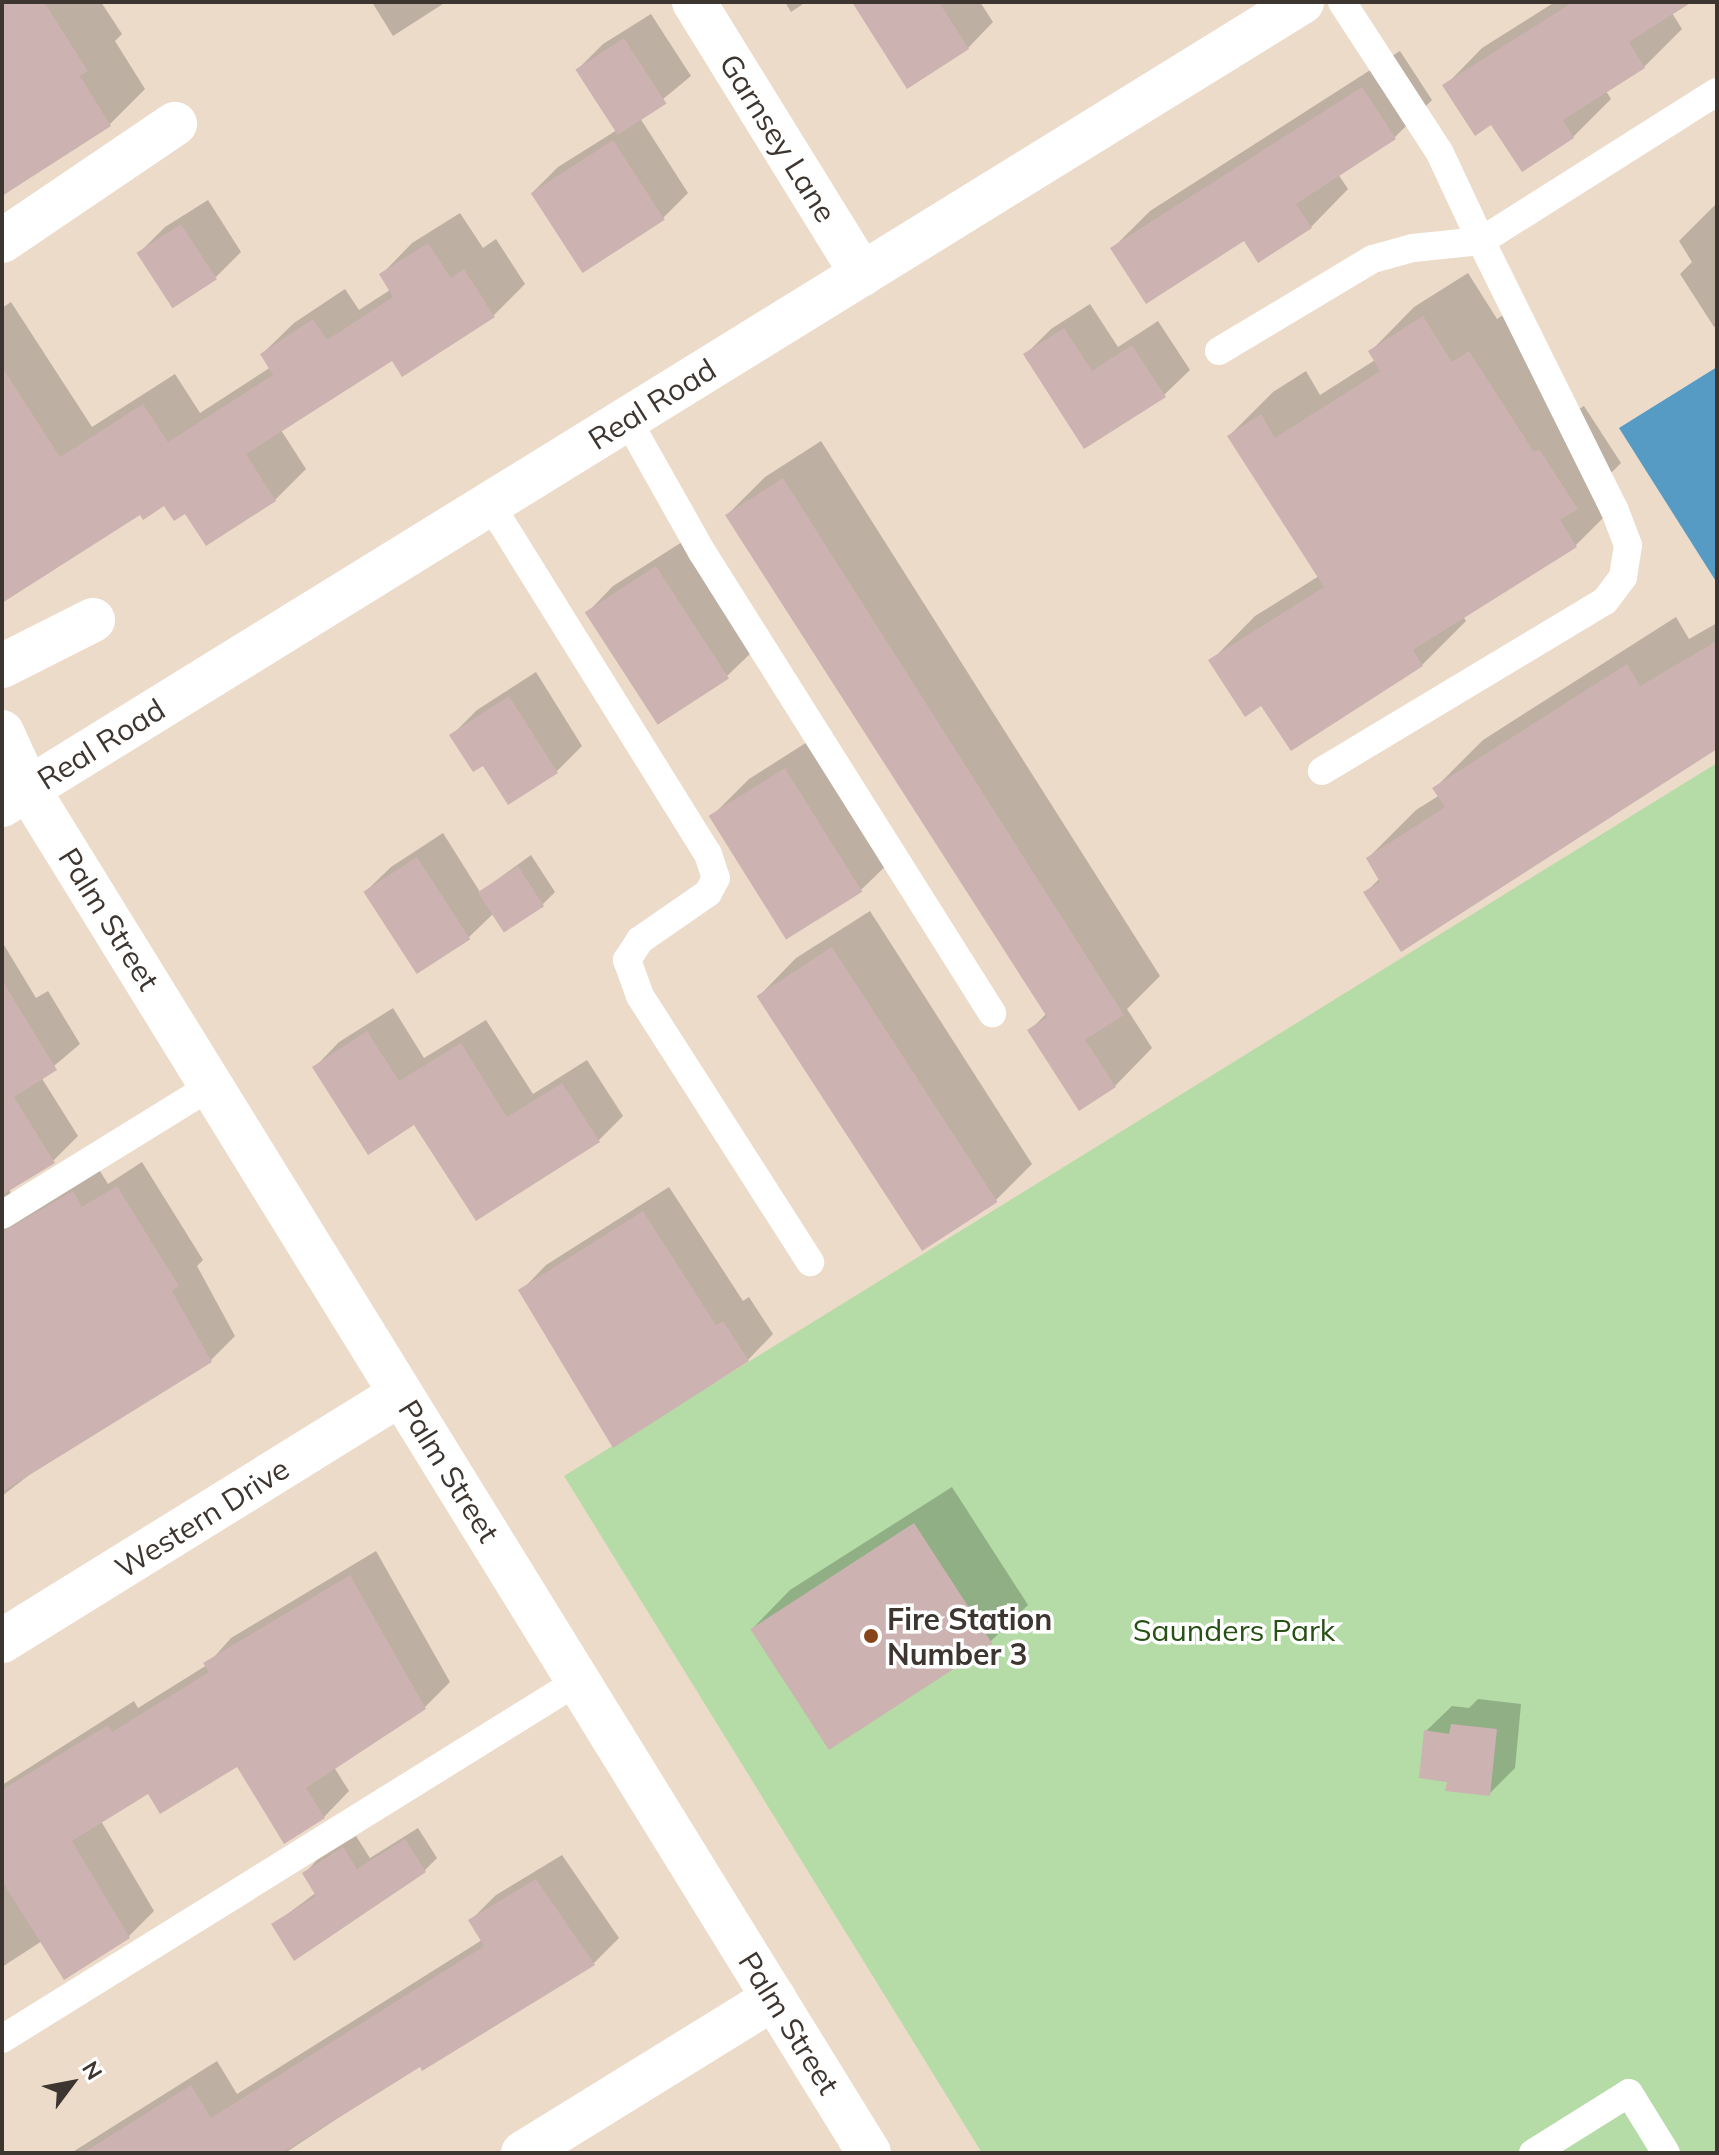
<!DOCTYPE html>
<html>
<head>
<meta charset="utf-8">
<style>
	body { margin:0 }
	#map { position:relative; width:1719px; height:2155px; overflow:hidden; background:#eddbca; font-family:Mulish,sans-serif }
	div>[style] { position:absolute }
	.green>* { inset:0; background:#b5dba7 }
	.water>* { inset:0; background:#569bc4 }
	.shadow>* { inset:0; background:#0003 }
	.building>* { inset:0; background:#ccb2b0; transform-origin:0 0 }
	.service>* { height:28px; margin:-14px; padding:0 14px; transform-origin:14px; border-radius:14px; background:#fff }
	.minor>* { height:44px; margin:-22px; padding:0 22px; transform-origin:22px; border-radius:22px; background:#fff }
	.tertiary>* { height:44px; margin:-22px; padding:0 22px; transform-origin:22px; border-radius:22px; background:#fff }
	.dots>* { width:22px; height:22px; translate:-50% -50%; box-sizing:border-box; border:4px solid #fff; border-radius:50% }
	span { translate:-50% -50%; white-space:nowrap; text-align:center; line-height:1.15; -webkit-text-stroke:7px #fff; paint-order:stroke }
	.street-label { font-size:30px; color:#3d352f }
	.poi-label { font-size:30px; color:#3d352f; font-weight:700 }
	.left { translate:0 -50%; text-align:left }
	.park-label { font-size:30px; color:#275015 }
	.frame { position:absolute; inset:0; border:4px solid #3d352f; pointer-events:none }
	.north { position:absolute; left:32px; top:2043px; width:80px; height:80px; -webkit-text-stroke:6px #fff; paint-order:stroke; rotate:58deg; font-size:22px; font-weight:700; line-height:32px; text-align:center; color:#3d352f }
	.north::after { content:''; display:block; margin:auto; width:28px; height:36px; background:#3d352f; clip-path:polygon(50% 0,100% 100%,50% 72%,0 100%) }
</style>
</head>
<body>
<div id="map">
	<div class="green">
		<i style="clip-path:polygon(1717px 763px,1717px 2153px,982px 2153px,564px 1476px)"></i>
	</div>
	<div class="water">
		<i style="clip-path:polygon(1717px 367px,1717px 583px,1619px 428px)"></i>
	</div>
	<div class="shadow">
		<i style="clip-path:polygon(2px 2px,101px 2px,122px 34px,115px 41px,145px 89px,110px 124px,2px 192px)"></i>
		<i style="clip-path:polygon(372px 2px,446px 2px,393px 36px)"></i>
		<i style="clip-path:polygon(785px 2px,806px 2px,791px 12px)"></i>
		<i style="clip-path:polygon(854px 2px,980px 2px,993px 22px,968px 48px)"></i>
		<i style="clip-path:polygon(1555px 2px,1688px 2px,1672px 13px,1682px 29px,1644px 67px,1606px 91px,1611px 99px,1573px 137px,1522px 169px,1492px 122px,1445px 86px,1482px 48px)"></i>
		<i style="clip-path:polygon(651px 14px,691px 76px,640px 118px,688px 193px,663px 218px,582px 270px,533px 192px,558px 167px,617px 130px,578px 69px,603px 44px)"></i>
		<i style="clip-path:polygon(1400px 51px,1432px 100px,1394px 138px,1338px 174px,1348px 189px,1311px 227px,1244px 238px,1113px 248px,1150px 211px)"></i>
		<i style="clip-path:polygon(208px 200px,241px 252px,216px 277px,139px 253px,165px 227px)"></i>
		<i style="clip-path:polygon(1717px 203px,1717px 324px,1714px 327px,1680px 274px,1692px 262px,1679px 241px)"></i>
		<i style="clip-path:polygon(460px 213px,483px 248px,496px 239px,525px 284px,493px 316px,392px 358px,281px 430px,306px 469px,275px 500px,186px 511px,165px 504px,141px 513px,2px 601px,2px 308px,11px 302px,92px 427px,175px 374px,200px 413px,271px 367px,262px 354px,294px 323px,345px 289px,359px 310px,390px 290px,381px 275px,412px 243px)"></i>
		<i style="clip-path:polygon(1468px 273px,1497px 319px,1514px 308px,1579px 409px,1584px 406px,1621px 463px,1606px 478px,1620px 501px,1576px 545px,1463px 616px,1466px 621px,1422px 665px,1262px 703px,1211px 661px,1255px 616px,1319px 576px,1229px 436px,1273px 392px,1306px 371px,1320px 395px,1375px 360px,1370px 352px,1414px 307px)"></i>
		<i style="clip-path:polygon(1090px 304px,1118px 347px,1158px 321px,1190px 370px,1164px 395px,1026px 354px,1051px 329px)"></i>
		<i style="clip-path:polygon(821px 441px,1160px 976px,1127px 1009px,1152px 1048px,1115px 1086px,1030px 1030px,1047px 1013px,727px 515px,765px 477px)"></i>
		<i style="clip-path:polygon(682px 542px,752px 652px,726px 677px,588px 612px,613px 586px)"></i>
		<i style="clip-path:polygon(1676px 617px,1689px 639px,1717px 623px,1717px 747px,1365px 893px,1380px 878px,1368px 858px,1416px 810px,1440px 795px,1435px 788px,1483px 740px)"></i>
		<i style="clip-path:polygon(536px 672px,582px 746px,557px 771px,483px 763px,452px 735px,477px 710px)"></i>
		<i style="clip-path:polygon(823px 732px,900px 852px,862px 889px,788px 937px,712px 816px,749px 779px)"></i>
		<i style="clip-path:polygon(443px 833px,480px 892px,531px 855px,555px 892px,543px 904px,494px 913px,468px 938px,365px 892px,391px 867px)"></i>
		<i style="clip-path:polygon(870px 911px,1032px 1164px,994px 1202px,759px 996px,796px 958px)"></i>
		<i style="clip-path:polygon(4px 945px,36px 998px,48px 991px,80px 1044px,41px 1077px,78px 1136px,53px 1161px,9px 1188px,12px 1198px,98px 1168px,108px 1184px,142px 1162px,203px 1260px,197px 1266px,235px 1336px,210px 1361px,42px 1465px,2px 1496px)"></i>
		<i style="clip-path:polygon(393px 1008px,424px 1058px,486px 1020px,533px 1094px,587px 1060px,623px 1116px,599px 1140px,415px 1122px,315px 1067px,339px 1042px)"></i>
		<i style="clip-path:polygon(669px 1187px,743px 1301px,749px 1297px,773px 1334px,748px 1360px,521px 1291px,546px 1265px)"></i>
		<i style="clip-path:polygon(952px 1487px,1028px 1605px,990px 1642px,753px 1628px,790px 1590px)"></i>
		<i style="clip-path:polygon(376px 1551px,450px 1682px,424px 1708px,334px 1767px,349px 1791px,324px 1817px,237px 1764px,148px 1791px,101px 1821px,154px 1911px,129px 1936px,42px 1941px,2px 1967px,2px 1785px,134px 1701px,138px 1708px,207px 1665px,231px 1638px)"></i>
		<i style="clip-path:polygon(1478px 1699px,1521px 1704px,1515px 1768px,1489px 1794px,1449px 1780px,1426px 1731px,1452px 1706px,1469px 1708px)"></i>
		<i style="clip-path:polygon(418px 1828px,437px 1858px,425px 1870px,274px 1924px,317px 1892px,305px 1873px,317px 1860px,356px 1836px,370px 1858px)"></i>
		<i style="clip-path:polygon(562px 1855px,619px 1938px,593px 1964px,420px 2064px,285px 2153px,71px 2153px,217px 2061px,237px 2094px,482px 1940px,471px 1920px,496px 1895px)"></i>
	</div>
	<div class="building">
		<i style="clip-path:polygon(2px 2px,44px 2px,88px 71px,80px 76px,111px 126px,2px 196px)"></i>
		<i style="clip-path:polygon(852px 2px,939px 2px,969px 49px,907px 89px)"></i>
		<i style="clip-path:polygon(1573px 2px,1692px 2px,1629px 42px,1645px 68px,1563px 120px,1574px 138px,1522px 172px,1491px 125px,1475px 136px,1442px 85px)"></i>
		<i style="left:624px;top:38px;width:78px;height:58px;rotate:57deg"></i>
		<i style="clip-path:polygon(1362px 87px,1396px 139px,1296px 204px,1312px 228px,1258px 263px,1244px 241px,1146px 304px,1110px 248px)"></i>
		<i style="left:613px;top:140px;width:95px;height:98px;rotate:57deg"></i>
		<i style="left:181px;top:224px;width:66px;height:53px;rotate:57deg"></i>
		<i style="clip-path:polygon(428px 243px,451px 278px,464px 269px,495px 317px,402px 377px,392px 361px,246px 454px,276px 501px,206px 546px,185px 514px,174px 521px,164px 506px,143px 520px,140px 515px,2px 603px,2px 367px,60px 457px,143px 404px,168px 442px,273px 375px,260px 354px,313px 319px,327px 340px,393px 297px,379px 274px)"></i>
		<i style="clip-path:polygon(1423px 316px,1452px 362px,1469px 351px,1534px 452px,1539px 449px,1578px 509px,1560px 520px,1577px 547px,1413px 650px,1423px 666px,1291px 751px,1261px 706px,1245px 717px,1208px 660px,1324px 587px,1227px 436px,1261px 414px,1275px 438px,1380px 371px,1368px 351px)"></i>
		<i style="clip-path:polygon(1064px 328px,1092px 371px,1132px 345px,1166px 397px,1084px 449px,1023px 354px)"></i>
		<i style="clip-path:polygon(783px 478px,1124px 1015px,1085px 1040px,1116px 1087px,1079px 1111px,1027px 1030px,1047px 1017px,725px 515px)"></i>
		<i style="left:656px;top:566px;width:134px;height:85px;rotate:57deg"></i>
		<i style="clip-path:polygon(1717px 641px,1717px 749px,1401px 952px,1363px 892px,1380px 882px,1366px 858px,1445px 807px,1432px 788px,1627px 664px,1640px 686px)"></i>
		<i style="clip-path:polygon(509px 696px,558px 773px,508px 805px,483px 766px,473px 772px,449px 735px)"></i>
		<i style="left:785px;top:768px;width:146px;height:90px;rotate:58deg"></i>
		<i style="left:417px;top:857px;width:98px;height:64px;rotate:57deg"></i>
		<i style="left:518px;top:866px;width:48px;height:48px;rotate:57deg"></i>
		<i style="left:832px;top:947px;width:304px;height:90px;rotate:57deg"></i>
		<i style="clip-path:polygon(2px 980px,57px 1070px,14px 1097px,55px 1163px,2px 1195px)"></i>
		<i style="clip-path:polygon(367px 1031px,399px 1081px,461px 1043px,507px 1117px,562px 1083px,600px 1142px,476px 1221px,414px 1125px,368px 1155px,312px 1067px)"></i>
		<i style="clip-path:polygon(117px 1186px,179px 1286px,172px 1291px,212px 1362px,2px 1492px,2px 1232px,73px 1191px,82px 1207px)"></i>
		<i style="clip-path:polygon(643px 1211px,716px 1325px,723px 1321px,749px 1361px,613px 1448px,518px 1290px)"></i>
		<i style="left:914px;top:1523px;width:144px;height:195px;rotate:57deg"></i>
		<i style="clip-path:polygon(350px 1575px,426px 1709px,306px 1788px,325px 1818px,284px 1844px,237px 1767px,160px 1814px,148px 1794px,72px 1841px,130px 1938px,64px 1980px,2px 1881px,2px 1790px,108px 1725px,112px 1732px,209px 1672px,203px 1663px)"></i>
		<i style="clip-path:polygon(1451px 1724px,1497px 1729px,1490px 1796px,1445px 1791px,1447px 1782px,1419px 1778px,1424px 1730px,1449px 1734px)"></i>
		<i style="clip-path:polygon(405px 1839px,426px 1872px,294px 1961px,271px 1924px,316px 1896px,302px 1873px,343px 1847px,357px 1869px)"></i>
		<i style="clip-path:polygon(536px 1879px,595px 1965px,422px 2071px,420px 2067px,282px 2153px,83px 2153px,191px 2085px,211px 2118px,484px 1946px,468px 1920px)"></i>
	</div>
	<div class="service">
		<i style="left:1219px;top:351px;width:179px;rotate:-30.9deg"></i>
		<i style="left:1373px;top:259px;width:41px;rotate:-15.4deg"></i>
		<i style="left:1413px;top:248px;width:68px;rotate:-5.9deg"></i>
		<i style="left:1481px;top:241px;width:97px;rotate:-115deg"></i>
		<i style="left:1440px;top:153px;width:180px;rotate:-123deg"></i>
		<i style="left:627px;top:419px;width:153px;rotate:60.6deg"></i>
		<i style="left:702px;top:552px;width:545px;rotate:57.83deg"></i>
		<i style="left:490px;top:504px;width:412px;rotate:58.1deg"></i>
		<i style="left:708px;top:854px;width:25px;rotate:72deg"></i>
		<i style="left:716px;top:878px;width:17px;rotate:118deg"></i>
		<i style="left:708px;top:893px;width:83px;rotate:145.3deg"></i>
		<i style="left:640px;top:940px;width:24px;rotate:123deg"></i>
		<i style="left:627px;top:960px;width:38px;rotate:70deg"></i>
		<i style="left:640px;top:996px;width:316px;rotate:57.4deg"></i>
		<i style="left:1322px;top:771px;width:330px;rotate:-31deg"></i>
		<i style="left:1605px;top:601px;width:30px;rotate:-53deg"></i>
		<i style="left:1623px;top:577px;width:32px;rotate:-81deg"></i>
		<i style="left:1628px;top:545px;width:39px;rotate:-111deg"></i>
		<i style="left:1614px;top:509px;width:299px;rotate:-116.4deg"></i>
		<i style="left:1481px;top:241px;width:279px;rotate:-32.3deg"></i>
		<i style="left:2px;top:1215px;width:246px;rotate:-31.7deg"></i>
		<i style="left:2px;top:2039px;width:678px;rotate:-31.86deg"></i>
		<i style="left:1533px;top:2153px;width:113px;rotate:-32deg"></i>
		<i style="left:1629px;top:2093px;width:70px;rotate:58.3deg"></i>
	</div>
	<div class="minor">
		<i style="left:694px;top:2px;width:320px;rotate:58.3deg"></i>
		<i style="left:2px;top:241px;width:209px;rotate:-34.1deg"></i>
		<i style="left:2px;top:666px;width:102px;rotate:-26.8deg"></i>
		<i style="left:2px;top:732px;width:63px;rotate:65.5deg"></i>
		<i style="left:2px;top:1641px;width:469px;rotate:-31.8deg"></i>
		<i style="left:523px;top:2153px;width:295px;rotate:-31.7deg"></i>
	</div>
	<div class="tertiary">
		<i style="left:28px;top:789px;width:1602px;rotate:58.34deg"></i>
		<i style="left:2px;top:805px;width:1528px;rotate:-31.7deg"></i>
	</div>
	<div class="dots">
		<i style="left:871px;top:1636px;background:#88441a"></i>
	</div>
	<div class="street-label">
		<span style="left:778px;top:138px;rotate:58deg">Garnsey Lane</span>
		<span style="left:652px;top:404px;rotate:-32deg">Real Road</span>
		<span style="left:101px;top:744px;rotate:-32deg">Real Road</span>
		<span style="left:109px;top:919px;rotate:58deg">Palm Street</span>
		<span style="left:449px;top:1471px;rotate:58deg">Palm Street</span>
		<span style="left:202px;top:1518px;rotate:-32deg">Western Drive</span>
		<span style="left:789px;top:2023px;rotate:58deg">Palm Street</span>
	</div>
	<div class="poi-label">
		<span class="left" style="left:887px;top:1636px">Fire Station<br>Number 3</span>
	</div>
	<div class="park-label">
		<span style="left:1234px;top:1630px">Saunders Park</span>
	</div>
	<div class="frame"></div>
	<div class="north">N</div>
</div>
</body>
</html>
